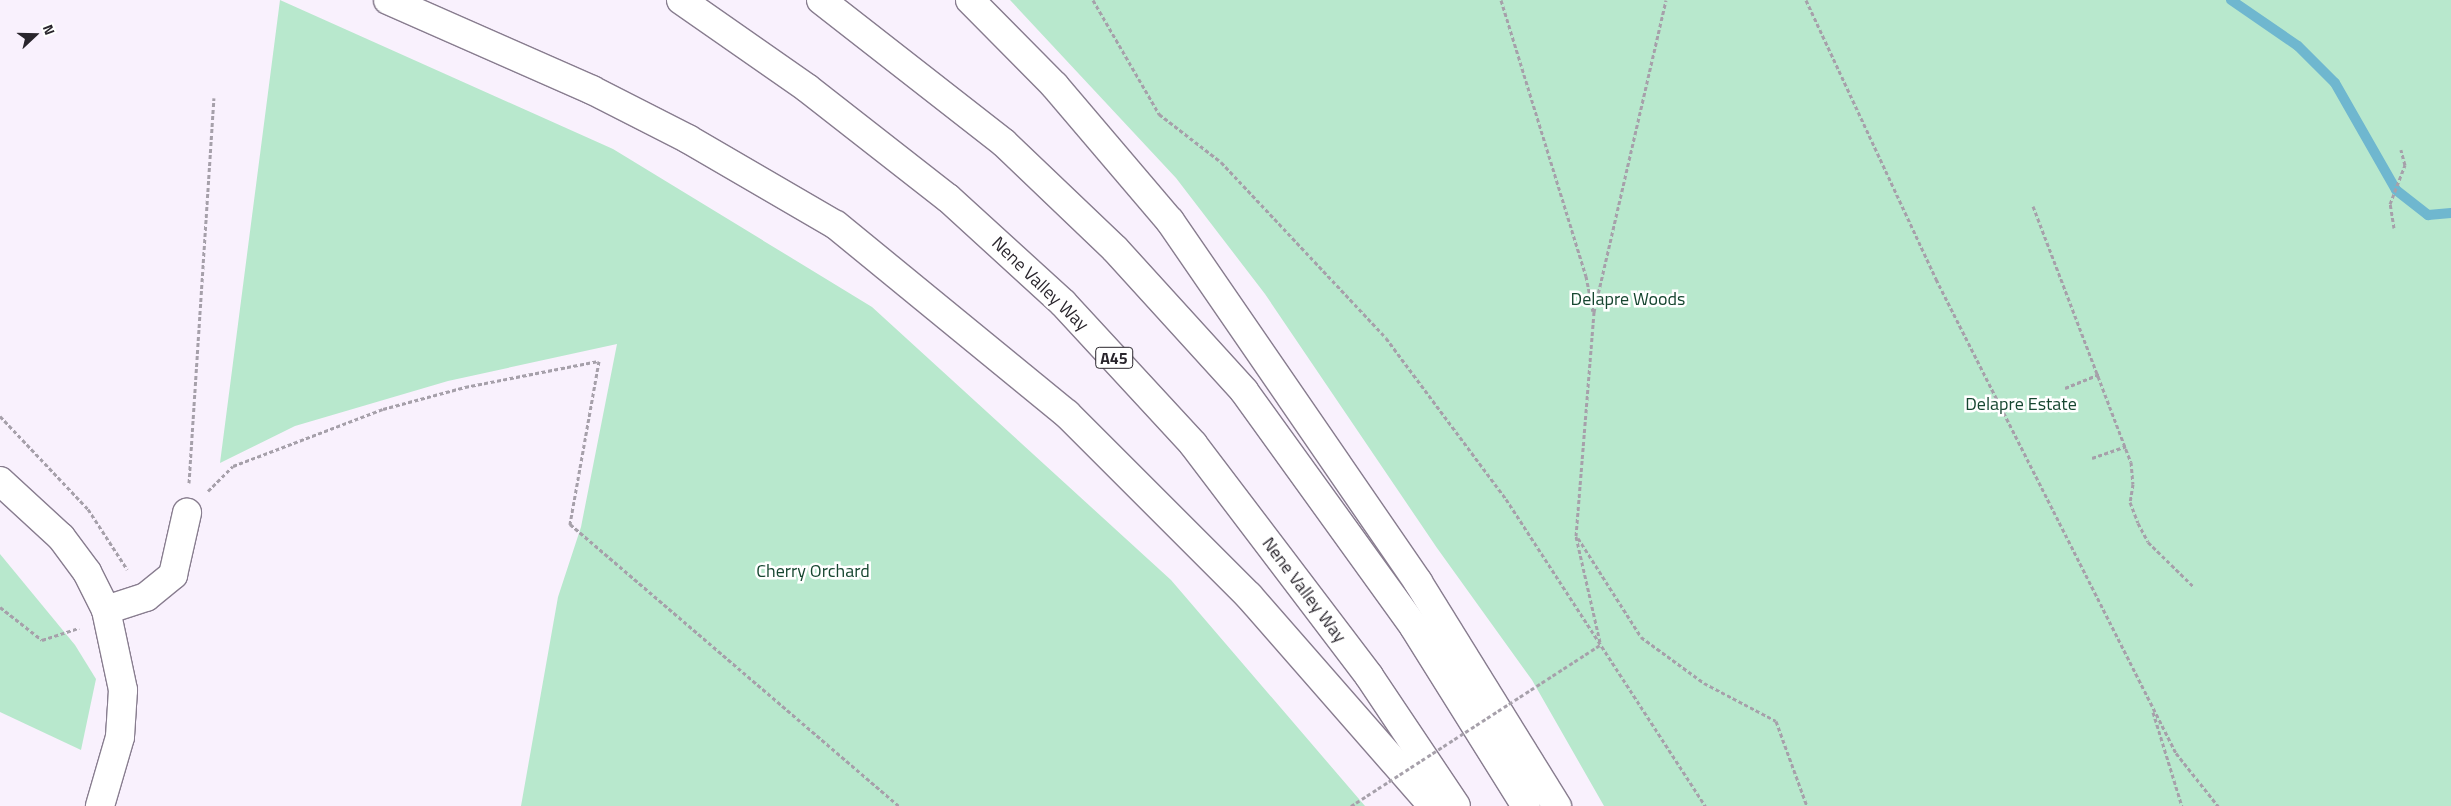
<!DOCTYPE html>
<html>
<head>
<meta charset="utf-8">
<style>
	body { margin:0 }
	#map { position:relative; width:2451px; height:806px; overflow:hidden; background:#f9f1fd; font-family:"Titillium Web",sans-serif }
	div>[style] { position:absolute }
	.green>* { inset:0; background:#b8e8cd }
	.stream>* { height:10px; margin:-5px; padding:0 5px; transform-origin:5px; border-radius:5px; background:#6fb7cf }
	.path>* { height:3px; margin-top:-1.5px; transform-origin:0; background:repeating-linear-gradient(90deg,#a6a0aa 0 4px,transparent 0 6.5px) }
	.roads { filter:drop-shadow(1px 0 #887d8f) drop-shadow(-1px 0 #887d8f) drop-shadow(0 1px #887d8f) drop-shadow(0 -1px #887d8f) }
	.minor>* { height:28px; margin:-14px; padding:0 14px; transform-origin:14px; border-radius:14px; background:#fff }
	.highway>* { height:28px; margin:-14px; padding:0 14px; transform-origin:14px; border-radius:14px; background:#fff }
	.path-bridge>* { height:3px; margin-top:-1.5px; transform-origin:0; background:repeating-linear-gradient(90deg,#a6a0aa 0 4px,transparent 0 6.5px) }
	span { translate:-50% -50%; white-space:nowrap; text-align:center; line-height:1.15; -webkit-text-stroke:5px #fff; paint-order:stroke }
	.shield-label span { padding:1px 4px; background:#fff; border:1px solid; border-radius:4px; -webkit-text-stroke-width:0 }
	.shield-label { font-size:16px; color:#29252c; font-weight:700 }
	.street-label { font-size:18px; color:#29252c }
	.park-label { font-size:18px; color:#164630 }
	.north { position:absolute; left:10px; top:10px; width:50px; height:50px; -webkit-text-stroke:4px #fff; paint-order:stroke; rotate:69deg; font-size:14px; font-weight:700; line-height:20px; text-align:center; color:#29252c }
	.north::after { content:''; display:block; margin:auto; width:18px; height:22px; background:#29252c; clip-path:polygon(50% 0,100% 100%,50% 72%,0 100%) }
</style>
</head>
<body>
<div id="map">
	<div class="green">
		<i style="clip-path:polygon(280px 0,613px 149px,872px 307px,1171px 580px,1365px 806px,521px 806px,558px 597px,581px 527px,617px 344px,448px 381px,295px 426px,220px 463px)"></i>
		<i style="clip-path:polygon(1010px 0,2451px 0,2451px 806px,1604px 806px,1532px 680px,1437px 548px,1265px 294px,1176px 178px)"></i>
		<i style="clip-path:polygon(0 554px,75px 645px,96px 679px,81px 750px,0 712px)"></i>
	</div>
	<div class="stream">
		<i style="left:2231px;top:0;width:81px;rotate:34.5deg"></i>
		<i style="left:2298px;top:46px;width:52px;rotate:45deg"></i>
		<i style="left:2335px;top:83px;width:123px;rotate:60.3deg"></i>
		<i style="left:2396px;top:190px;width:41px;rotate:38deg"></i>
		<i style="left:2428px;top:215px;width:23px;rotate:-5deg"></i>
	</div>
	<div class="path">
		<i style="left:1093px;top:0;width:132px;rotate:59.9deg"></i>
		<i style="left:1159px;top:114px;width:78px;rotate:37.7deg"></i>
		<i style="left:1221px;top:162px;width:241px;rotate:46.8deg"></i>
		<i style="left:1386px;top:338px;width:201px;rotate:53.3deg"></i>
		<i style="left:1506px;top:499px;width:366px;rotate:57deg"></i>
		<i style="left:1501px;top:0;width:289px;rotate:72.9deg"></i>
		<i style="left:1586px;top:276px;width:36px;rotate:79deg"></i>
		<i style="left:1806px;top:0;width:308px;rotate:65deg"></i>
		<i style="left:1936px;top:279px;width:531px;rotate:63.15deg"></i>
		<i style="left:2176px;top:753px;width:68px;rotate:51.6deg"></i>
		<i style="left:2033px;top:206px;width:274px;rotate:69.1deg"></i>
		<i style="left:2131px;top:462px;width:22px;rotate:85deg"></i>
		<i style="left:2133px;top:484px;width:18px;rotate:99deg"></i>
		<i style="left:2130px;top:502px;width:22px;rotate:69deg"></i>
		<i style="left:2138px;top:523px;width:21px;rotate:62deg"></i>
		<i style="left:2148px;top:542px;width:64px;rotate:44.4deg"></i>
		<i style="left:2394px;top:228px;width:24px;rotate:-99deg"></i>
		<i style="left:2390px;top:204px;width:42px;rotate:-69deg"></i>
		<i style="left:2405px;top:165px;width:16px;rotate:-105deg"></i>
		<i style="left:2065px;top:388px;width:38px;rotate:-22deg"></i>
		<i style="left:0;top:416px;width:128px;rotate:46.6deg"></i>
		<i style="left:88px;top:509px;width:72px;rotate:57deg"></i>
		<i style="left:2092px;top:458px;width:36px;rotate:-19deg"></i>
		<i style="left:189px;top:483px;width:386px;rotate:-86.3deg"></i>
		<i style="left:208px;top:491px;width:35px;rotate:-45deg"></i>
		<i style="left:233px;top:466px;width:160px;rotate:-20.8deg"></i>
		<i style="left:383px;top:409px;width:85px;rotate:-15deg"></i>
		<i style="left:465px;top:387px;width:136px;rotate:-11deg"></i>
		<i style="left:599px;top:361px;width:166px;rotate:100.1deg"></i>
		<i style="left:570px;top:524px;width:433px;rotate:40.6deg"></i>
		<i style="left:1578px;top:538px;width:117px;rotate:57.5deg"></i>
		<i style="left:1641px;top:637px;width:78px;rotate:36.1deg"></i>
		<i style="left:1704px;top:683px;width:81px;rotate:27.8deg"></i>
		<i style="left:1776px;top:721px;width:90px;rotate:70deg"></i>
		<i style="left:0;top:607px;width:53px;rotate:38.2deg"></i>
		<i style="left:42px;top:640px;width:39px;rotate:-18deg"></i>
		<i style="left:1600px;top:642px;width:109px;rotate:-102.8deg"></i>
		<i style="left:1576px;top:536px;width:225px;rotate:-85.4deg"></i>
		<i style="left:1594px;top:312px;width:320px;rotate:-77deg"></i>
		<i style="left:2153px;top:712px;width:98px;rotate:72.9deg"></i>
	</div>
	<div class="roads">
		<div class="minor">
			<i style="left:0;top:481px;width:83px;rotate:42.6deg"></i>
			<i style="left:61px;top:537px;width:44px;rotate:53.4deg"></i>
			<i style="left:87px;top:572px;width:42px;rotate:63.4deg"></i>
			<i style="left:106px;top:610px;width:82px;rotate:78deg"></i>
			<i style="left:123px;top:690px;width:47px;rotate:93.7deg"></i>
			<i style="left:120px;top:737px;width:72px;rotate:106.2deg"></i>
			<i style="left:106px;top:610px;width:42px;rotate:-18deg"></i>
			<i style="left:146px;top:597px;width:35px;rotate:-39deg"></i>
			<i style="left:173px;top:575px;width:64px;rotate:-77.3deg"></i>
		</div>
		<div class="highway">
			<i style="left:388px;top:0;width:223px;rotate:23.8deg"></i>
			<i style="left:592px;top:90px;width:108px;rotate:27deg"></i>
			<i style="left:688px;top:139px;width:171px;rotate:30.2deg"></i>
			<i style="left:836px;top:225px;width:298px;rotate:39.3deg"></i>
			<i style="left:1067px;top:414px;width:257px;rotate:45deg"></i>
			<i style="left:1249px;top:596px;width:279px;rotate:48.8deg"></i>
			<i style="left:681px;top:0;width:154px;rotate:34.9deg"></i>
			<i style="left:807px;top:88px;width:179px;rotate:38deg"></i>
			<i style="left:948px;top:198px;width:156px;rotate:42.4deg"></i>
			<i style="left:1063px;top:303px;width:192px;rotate:47.3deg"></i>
			<i style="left:1193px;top:444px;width:291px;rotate:52.8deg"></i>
			<i style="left:1369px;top:676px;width:156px;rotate:56.2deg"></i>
			<i style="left:821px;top:0;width:232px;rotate:38deg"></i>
			<i style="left:1004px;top:143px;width:153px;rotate:43.7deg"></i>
			<i style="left:1115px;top:249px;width:192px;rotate:47.7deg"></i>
			<i style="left:1244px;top:391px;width:291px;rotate:54.2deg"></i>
			<i style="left:1414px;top:627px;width:211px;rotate:58deg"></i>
			<i style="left:970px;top:0;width:121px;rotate:45.3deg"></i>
			<i style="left:1055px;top:86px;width:177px;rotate:49.6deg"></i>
			<i style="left:1170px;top:221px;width:438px;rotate:55.5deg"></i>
			<i style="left:1418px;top:582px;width:264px;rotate:58.2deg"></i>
		</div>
	</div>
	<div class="path-bridge">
		<i style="left:1351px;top:806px;width:297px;rotate:-32.9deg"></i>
	</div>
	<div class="shield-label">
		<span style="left:1114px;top:358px">A45</span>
	</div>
	<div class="street-label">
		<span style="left:1040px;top:284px;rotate:44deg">Nene Valley Way</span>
		<span style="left:1304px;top:590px;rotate:53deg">Nene Valley Way</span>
	</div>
	<div class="park-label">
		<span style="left:1628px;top:299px">Delapre Woods</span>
		<span style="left:2021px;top:404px">Delapre Estate</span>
		<span style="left:813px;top:571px">Cherry Orchard</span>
	</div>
	<div class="north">N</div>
</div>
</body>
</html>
